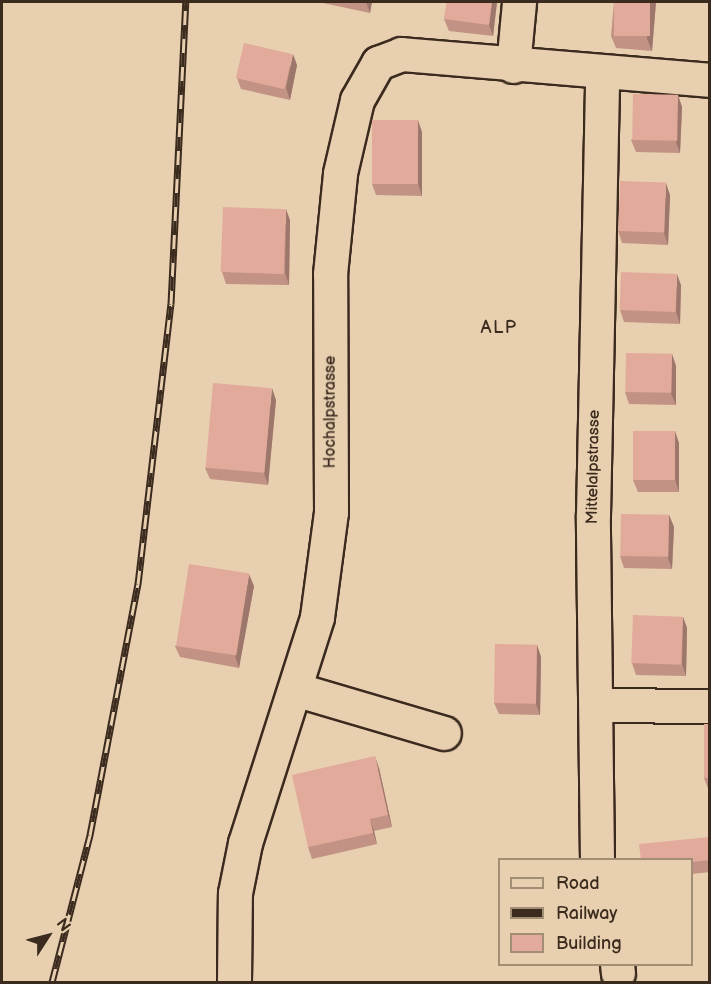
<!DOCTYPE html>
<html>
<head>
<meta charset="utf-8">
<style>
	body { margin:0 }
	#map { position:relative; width:711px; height:984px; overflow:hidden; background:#e7cfaf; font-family:"Balsamiq Sans",sans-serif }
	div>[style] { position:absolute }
	.roads { filter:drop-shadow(2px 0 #3b2a1e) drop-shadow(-2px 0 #3b2a1e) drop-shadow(0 2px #3b2a1e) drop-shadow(0 -2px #3b2a1e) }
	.minor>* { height:33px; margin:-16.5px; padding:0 16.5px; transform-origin:16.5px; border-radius:16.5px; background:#e7cfaf }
	.rail>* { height:7px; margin-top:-3.5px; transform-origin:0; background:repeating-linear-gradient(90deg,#e7cfaf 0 14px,#3b2a1e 0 28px); box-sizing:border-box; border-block:2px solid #3b2a1e }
	.wall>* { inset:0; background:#c29284 }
	.shaded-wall>* { inset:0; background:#9e776c }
	.building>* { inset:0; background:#e2aa9a; transform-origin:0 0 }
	span { translate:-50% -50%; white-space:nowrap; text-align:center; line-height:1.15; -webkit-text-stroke:4.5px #e7cfaf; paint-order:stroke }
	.street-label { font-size:16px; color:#3b2a1e }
	.neighbourhood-label { font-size:18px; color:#3b2a1e; letter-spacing:1.5px }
	.frame { position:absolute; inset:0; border:3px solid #3b2a1e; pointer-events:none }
	.legend { position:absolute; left:498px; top:858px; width:195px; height:108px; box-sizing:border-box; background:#e7cfaf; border:2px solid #a28d75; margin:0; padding:8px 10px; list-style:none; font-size:18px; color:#3b2a1e }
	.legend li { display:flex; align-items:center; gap:12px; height:30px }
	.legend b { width:30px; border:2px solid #a28d75 }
	.north { position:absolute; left:18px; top:906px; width:60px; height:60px; -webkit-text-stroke:4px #e7cfaf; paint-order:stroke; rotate:54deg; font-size:16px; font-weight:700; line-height:24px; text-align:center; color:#3b2a1e }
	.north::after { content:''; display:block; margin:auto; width:21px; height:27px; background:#3b2a1e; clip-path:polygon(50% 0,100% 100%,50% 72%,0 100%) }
</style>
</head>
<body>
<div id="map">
	<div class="roads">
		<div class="minor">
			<i style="left:513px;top:66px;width:64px;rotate:-84.6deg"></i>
			<i style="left:298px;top:690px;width:152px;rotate:16.4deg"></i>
			<i style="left:596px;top:705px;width:114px;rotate:0.5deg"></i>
			<i style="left:597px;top:860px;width:345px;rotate:-90.7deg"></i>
			<i style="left:593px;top:515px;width:441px;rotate:-88.8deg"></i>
			<i style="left:617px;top:964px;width:9px;rotate:84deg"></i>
			<i style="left:234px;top:982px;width:89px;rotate:-89.4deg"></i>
			<i style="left:235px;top:893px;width:51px;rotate:-78.7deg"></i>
			<i style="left:245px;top:843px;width:237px;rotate:-72.3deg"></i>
			<i style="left:317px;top:617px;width:106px;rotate:-82.4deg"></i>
			<i style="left:331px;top:512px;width:238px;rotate:-90.2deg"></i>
			<i style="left:330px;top:274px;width:101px;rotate:-84.3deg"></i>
			<i style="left:340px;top:173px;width:75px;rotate:-76.9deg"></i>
			<i style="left:357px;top:100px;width:43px;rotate:-60.4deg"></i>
			<i style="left:378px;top:63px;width:25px;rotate:-21deg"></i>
			<i style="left:401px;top:54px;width:310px;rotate:4.8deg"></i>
		</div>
	</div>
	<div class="rail">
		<i style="left:52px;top:982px;width:152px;rotate:-75.5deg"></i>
		<i style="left:90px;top:835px;width:256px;rotate:-79.2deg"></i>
		<i style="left:138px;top:584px;width:282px;rotate:-83.3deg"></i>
		<i style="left:171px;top:304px;width:302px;rotate:-87.2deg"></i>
	</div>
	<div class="wall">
		<i style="clip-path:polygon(322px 2px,372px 2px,370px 13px,323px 3px)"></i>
		<i style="clip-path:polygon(447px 2px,497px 2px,493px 36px,449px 31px,444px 19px)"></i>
		<i style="clip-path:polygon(614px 2px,656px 2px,652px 51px,616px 48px,611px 36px)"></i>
		<i style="clip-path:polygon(297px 65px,290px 100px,241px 89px,237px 78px)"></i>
		<i style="clip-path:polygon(678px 95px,682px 107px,680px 153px,636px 152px,631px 140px)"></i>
		<i style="clip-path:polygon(422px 132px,422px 196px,376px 195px,372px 184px)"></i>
		<i style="clip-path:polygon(670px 195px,668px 245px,622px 243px,618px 231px)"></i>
		<i style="clip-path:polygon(290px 220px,289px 285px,226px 284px,222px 272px)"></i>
		<i style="clip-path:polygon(681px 285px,680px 324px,624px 322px,620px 310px)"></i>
		<i style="clip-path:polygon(672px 354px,676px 366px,676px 405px,629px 404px,625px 392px)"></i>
		<i style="clip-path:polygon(276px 400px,268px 485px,210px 479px,205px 468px)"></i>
		<i style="clip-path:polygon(679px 443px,679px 492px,638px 492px,633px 480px)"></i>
		<i style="clip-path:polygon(669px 515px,674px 527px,672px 569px,624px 568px,620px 556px)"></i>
		<i style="clip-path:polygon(254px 586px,239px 668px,180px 657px,175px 646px)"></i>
		<i style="clip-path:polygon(683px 617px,687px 628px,686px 676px,636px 675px,632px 663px)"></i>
		<i style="clip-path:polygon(537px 645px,541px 657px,540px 715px,499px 714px,494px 703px)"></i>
		<i style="clip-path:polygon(710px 724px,710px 794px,704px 778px)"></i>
		<i style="clip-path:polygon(379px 768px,392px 827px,374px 831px,377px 844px,312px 859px,308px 847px)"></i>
		<i style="clip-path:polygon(710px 837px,710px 872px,692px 874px,692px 860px)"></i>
	</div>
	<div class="shaded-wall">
		<i style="clip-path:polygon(366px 2px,372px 2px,370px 13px)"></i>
		<i style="clip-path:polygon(492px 2px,497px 2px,493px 36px,489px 25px)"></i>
		<i style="clip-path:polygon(650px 2px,656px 2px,652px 51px,647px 39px)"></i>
		<i style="clip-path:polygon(293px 54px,297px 65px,290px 100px,286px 88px)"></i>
		<i style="clip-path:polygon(678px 95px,682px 107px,680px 153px,676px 142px)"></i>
		<i style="clip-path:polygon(418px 120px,422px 132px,422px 196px,418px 184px)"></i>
		<i style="clip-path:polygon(666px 183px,670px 195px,668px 245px,664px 233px)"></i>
		<i style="clip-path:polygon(286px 209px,290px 220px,289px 285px,285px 273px)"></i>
		<i style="clip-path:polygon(677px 274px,681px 285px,680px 324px,676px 312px)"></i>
		<i style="clip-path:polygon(672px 354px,676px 366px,676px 405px,671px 394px)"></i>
		<i style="clip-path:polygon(272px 388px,276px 400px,268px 485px,264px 473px)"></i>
		<i style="clip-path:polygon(675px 431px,679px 443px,679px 492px,675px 480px)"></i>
		<i style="clip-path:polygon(669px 515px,674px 527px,672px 569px,668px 558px)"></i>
		<i style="clip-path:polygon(249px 574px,254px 586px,239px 668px,235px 656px)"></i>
		<i style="clip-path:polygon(683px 617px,687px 628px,686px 676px,682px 664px)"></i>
		<i style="clip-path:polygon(537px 645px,541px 657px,540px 715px,536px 704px)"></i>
		<i style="clip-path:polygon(375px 756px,379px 768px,392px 827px,388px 815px)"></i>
		<i style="clip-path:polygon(370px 819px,374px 831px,377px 844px,373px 833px)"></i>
	</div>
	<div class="building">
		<i style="clip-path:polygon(447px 2px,492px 2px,489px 25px,444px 19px)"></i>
		<i style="left:614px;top:2px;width:36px;height:34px"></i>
		<i style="left:244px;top:43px;width:50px;height:36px;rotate:13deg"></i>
		<i style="left:633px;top:94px;width:45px;height:46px;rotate:1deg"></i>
		<i style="left:372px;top:120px;width:46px;height:64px"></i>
		<i style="left:620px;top:181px;width:46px;height:50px;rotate:2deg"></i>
		<i style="left:223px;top:207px;width:63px;height:65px;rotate:2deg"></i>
		<i style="left:621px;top:272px;width:56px;height:38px;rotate:2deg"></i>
		<i style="left:626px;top:353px;width:46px;height:39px;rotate:1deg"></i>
		<i style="left:213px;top:383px;width:59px;height:85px;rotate:5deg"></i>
		<i style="left:633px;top:431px;width:42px;height:49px"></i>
		<i style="left:621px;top:514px;width:48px;height:42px;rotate:1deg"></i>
		<i style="left:189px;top:564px;width:61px;height:83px;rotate:9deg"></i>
		<i style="left:633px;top:615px;width:50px;height:48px;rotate:2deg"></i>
		<i style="left:495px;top:644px;width:42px;height:59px;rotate:1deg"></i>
		<i style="left:704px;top:724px;width:6px;height:54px"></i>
		<i style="clip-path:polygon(375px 756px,388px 815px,370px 819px,373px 833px,308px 847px,292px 775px)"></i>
		<i style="clip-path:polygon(710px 837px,710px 860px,692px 862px,692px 860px,641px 860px,639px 844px)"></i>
	</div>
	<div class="street-label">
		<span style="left:331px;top:412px;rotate:-90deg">Hochalpstrasse</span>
		<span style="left:594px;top:467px;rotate:-89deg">Mittelalpstrasse</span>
	</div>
	<div class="neighbourhood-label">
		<span style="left:499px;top:328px">ALP</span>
	</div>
	<div class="frame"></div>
	<ul class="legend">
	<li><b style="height:8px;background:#e7cfaf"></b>Road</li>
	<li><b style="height:8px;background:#3b2a1e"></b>Railway</li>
	<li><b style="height:16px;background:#e2aa9a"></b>Building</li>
	</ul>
	<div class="north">N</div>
</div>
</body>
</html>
